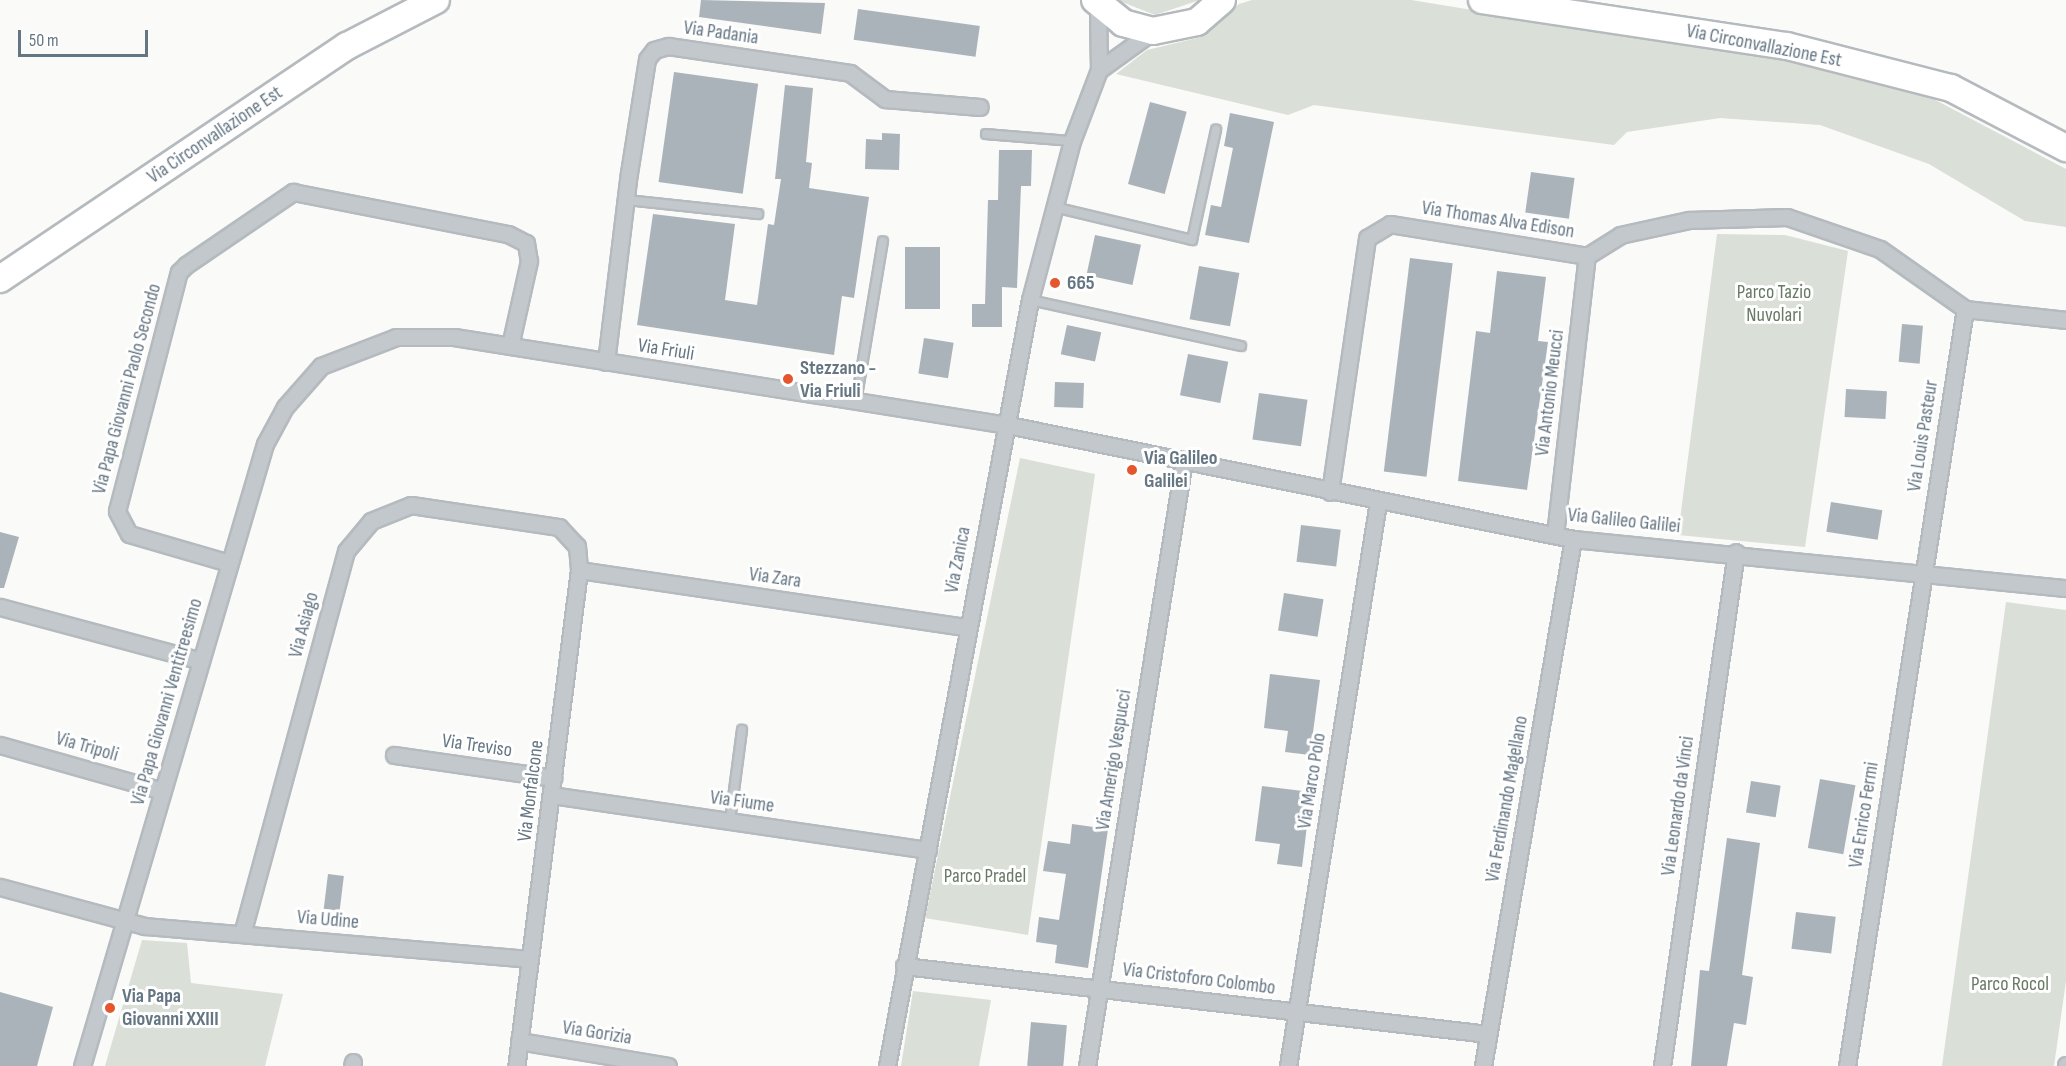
<!DOCTYPE html>
<html>
<head>
<meta charset="utf-8">
<style>
	body { margin:0 }
	#map { position:relative; width:2066px; height:1066px; overflow:hidden; background:#fafaf8; font-family:"Sofia Sans Condensed",sans-serif }
	div>[style] { position:absolute }
	.green>* { inset:0; background:#dadfd7 }
	.building>* { inset:0; background:#aab3b9; transform-origin:0 0 }
	.roads { filter:drop-shadow(2px 0 #b5babe) drop-shadow(-2px 0 #b5babe) drop-shadow(0 2px #b5babe) drop-shadow(0 -2px #b5babe) }
	.lane>* { height:8px; margin:-4px; padding:0 4px; transform-origin:4px; border-radius:4px; background:#c3c8cc }
	.street>* { height:15px; margin:-7.5px; padding:0 7.5px; transform-origin:7.5px; border-radius:7.5px; background:#c3c8cc }
	.primary>* { height:26px; margin:-13px; padding:0 13px; transform-origin:13px; border-radius:13px; background:#fff }
	.dots>* { width:16px; height:16px; translate:-50% -50%; box-sizing:border-box; border:3px solid #fff; border-radius:50% }
	span { translate:-50% -50%; white-space:nowrap; text-align:center; line-height:1.15; -webkit-text-stroke:6px #fff; paint-order:stroke }
	.street-label { font-size:20px; color:#657683 }
	.poi-label { font-size:20px; color:#657683; font-weight:700 }
	.left { translate:0 -50%; text-align:left }
	.park-label { font-size:20px; color:#687a64 }
	.scale { position:absolute; left:18px; top:30px; width:130px; height:27px; box-sizing:border-box; border:3px solid #657683; border-top:0; padding-left:8px; font-size:18px; line-height:21px; white-space:nowrap; color:#657683; -webkit-text-stroke:4px #fff; paint-order:stroke }
</style>
</head>
<body>
<div id="map">
	<div class="green">
		<i style="clip-path:polygon(1117px 0,1200px 0,1155px 15px)"></i>
		<i style="clip-path:polygon(1252px 0,1411px 0,1812px 65px,1924px 94px,2066px 169px,2066px 227px,2025px 221px,1929px 164px,1820px 125px,1720px 118px,1627px 132px,1614px 145px,1314px 105px,1288px 115px,1116px 74px,1147px 50px,1201px 37px,1239px 4px)"></i>
		<i style="clip-path:polygon(1717px 234px,1785px 235px,1848px 251px,1805px 547px,1678px 535px)"></i>
		<i style="clip-path:polygon(1020px 458px,1095px 474px,1028px 935px,925px 918px)"></i>
		<i style="clip-path:polygon(2006px 602px,2066px 610px,2066px 981px,2054px 1066px,1942px 1066px)"></i>
		<i style="clip-path:polygon(142px 940px,187px 943px,191px 983px,283px 994px,265px 1066px,105px 1066px)"></i>
		<i style="clip-path:polygon(913px 991px,991px 1000px,979px 1066px,901px 1066px)"></i>
	</div>
	<div class="building">
		<i style="clip-path:polygon(701px 0,825px 3px,821px 34px,699px 17px)"></i>
		<i style="left:858px;top:9px;width:123px;height:31px;rotate:8deg"></i>
		<i style="left:674px;top:72px;width:85px;height:111px;rotate:8deg"></i>
		<i style="clip-path:polygon(785px 85px,813px 88px,806px 162px,812px 163px,809px 188px,869px 197px,854px 298px,842px 296px,834px 355px,637px 325px,653px 214px,735px 224px,725px 300px,757px 305px,768px 224px,774px 225px,781px 179px,775px 179px)"></i>
		<i style="left:1150px;top:102px;width:38px;height:85px;rotate:15deg"></i>
		<i style="clip-path:polygon(1230px 113px,1274px 122px,1249px 243px,1205px 235px,1211px 205px,1221px 207px,1233px 148px,1224px 146px)"></i>
		<i style="clip-path:polygon(882px 133px,900px 134px,899px 170px,865px 169px,866px 139px,882px 140px)"></i>
		<i style="clip-path:polygon(999px 150px,1032px 150px,1031px 186px,1021px 186px,1017px 288px,1002px 287px,1002px 327px,972px 327px,972px 304px,985px 304px,988px 200px,998px 200px)"></i>
		<i style="left:1531px;top:172px;width:44px;height:41px;rotate:8deg"></i>
		<i style="left:1095px;top:235px;width:47px;height:41px;rotate:12deg"></i>
		<i style="left:940px;top:247px;width:62px;height:35px;rotate:90deg"></i>
		<i style="left:1410px;top:258px;width:43px;height:215px;rotate:7deg"></i>
		<i style="left:1199px;top:266px;width:41px;height:54px;rotate:10deg"></i>
		<i style="clip-path:polygon(1497px 271px,1546px 277px,1538px 341px,1548px 342px,1527px 490px,1458px 481px,1476px 331px,1490px 333px)"></i>
		<i style="left:1902px;top:324px;width:21px;height:38px;rotate:5deg"></i>
		<i style="left:1067px;top:325px;width:35px;height:30px;rotate:12deg"></i>
		<i style="left:924px;top:338px;width:30px;height:36px;rotate:9deg"></i>
		<i style="left:1188px;top:354px;width:41px;height:42px;rotate:11deg"></i>
		<i style="left:1055px;top:382px;width:29px;height:25px;rotate:2deg"></i>
		<i style="left:1846px;top:389px;width:41px;height:28px;rotate:3deg"></i>
		<i style="left:1259px;top:393px;width:49px;height:47px;rotate:8deg"></i>
		<i style="left:1831px;top:502px;width:52px;height:30px;rotate:9deg"></i>
		<i style="left:1301px;top:525px;width:40px;height:37px;rotate:7deg"></i>
		<i style="clip-path:polygon(0 532px,19px 537px,4px 588px,0 588px)"></i>
		<i style="left:1284px;top:593px;width:40px;height:38px;rotate:9deg"></i>
		<i style="clip-path:polygon(1270px 674px,1320px 680px,1310px 755px,1285px 752px,1288px 731px,1264px 728px)"></i>
		<i style="left:1820px;top:779px;width:36px;height:70px;rotate:10deg"></i>
		<i style="left:1751px;top:781px;width:30px;height:32px;rotate:9deg"></i>
		<i style="clip-path:polygon(1262px 786px,1311px 792px,1302px 867px,1277px 864px,1280px 844px,1255px 841px)"></i>
		<i style="clip-path:polygon(1072px 824px,1108px 829px,1088px 968px,1055px 963px,1057px 945px,1036px 942px,1039px 917px,1059px 920px,1066px 874px,1043px 871px,1048px 841px,1070px 844px)"></i>
		<i style="clip-path:polygon(1727px 838px,1760px 843px,1742px 975px,1753px 977px,1746px 1025px,1734px 1023px,1727px 1066px,1691px 1066px,1700px 970px,1709px 971px)"></i>
		<i style="left:328px;top:874px;width:16px;height:35px;rotate:7deg"></i>
		<i style="left:1796px;top:912px;width:40px;height:37px;rotate:7deg"></i>
		<i style="clip-path:polygon(0 992px,53px 1007px,37px 1066px,0 1066px)"></i>
		<i style="left:1031px;top:1022px;width:36px;height:44px;rotate:5deg"></i>
	</div>
	<div class="roads">
		<div class="lane">
			<i style="left:986px;top:134px;width:86px;rotate:4.7deg"></i>
			<i style="left:626px;top:200px;width:133px;rotate:6.1deg"></i>
			<i style="left:1054px;top:207px;width:142px;rotate:13.4deg"></i>
			<i style="left:1192px;top:240px;width:113px;rotate:-77.7deg"></i>
			<i style="left:1030px;top:300px;width:216px;rotate:12.3deg"></i>
			<i style="left:856px;top:402px;width:163px;rotate:-80.5deg"></i>
			<i style="left:730px;top:821px;width:92px;rotate:-82.5deg"></i>
		</div>
		<div class="street">
			<i style="left:1099px;top:70px;width:67px;rotate:-35.8deg"></i>
			<i style="left:606px;top:362px;width:190px;rotate:-83.1deg"></i>
			<i style="left:629px;top:173px;width:115px;rotate:-81deg"></i>
			<i style="left:647px;top:59px;width:11px;rotate:-52deg"></i>
			<i style="left:654px;top:50px;width:15px;rotate:-16deg"></i>
			<i style="left:668px;top:46px;width:184px;rotate:8.4deg"></i>
			<i style="left:850px;top:73px;width:44px;rotate:36.6deg"></i>
			<i style="left:885px;top:99px;width:95px;rotate:4.8deg"></i>
			<i style="left:1330px;top:492px;width:257px;rotate:-81.7deg"></i>
			<i style="left:1367px;top:238px;width:27px;rotate:-31deg"></i>
			<i style="left:1390px;top:224px;width:200px;rotate:9.2deg"></i>
			<i style="left:1587px;top:256px;width:39px;rotate:-32deg"></i>
			<i style="left:1620px;top:235px;width:71px;rotate:-12.3deg"></i>
			<i style="left:1689px;top:220px;width:98px;rotate:-1.8deg"></i>
			<i style="left:1787px;top:217px;width:98px;rotate:19deg"></i>
			<i style="left:1880px;top:249px;width:104px;rotate:35.2deg"></i>
			<i style="left:1965px;top:309px;width:102px;rotate:6.2deg"></i>
			<i style="left:1555px;top:535px;width:281px;rotate:-83.5deg"></i>
			<i style="left:229px;top:563px;width:104px;rotate:-163.8deg"></i>
			<i style="left:129px;top:534px;width:26px;rotate:-118deg"></i>
			<i style="left:117px;top:511px;width:247px;rotate:-75.5deg"></i>
			<i style="left:179px;top:272px;width:10px;rotate:-45deg"></i>
			<i style="left:186px;top:265px;width:130px;rotate:-34.3deg"></i>
			<i style="left:293px;top:192px;width:219px;rotate:11.1deg"></i>
			<i style="left:508px;top:234px;width:20px;rotate:27deg"></i>
			<i style="left:526px;top:243px;width:18px;rotate:81deg"></i>
			<i style="left:529px;top:261px;width:87px;rotate:102.6deg"></i>
			<i style="left:579px;top:570px;width:391px;rotate:8.4deg"></i>
			<i style="left:0;top:607px;width:208px;rotate:15deg"></i>
			<i style="left:0;top:745px;width:169px;rotate:15.8deg"></i>
			<i style="left:394px;top:755px;width:161px;rotate:8.2deg"></i>
			<i style="left:551px;top:795px;width:381px;rotate:8.3deg"></i>
			<i style="left:0;top:887px;width:150px;rotate:15.1deg"></i>
			<i style="left:145px;top:926px;width:386px;rotate:4.9deg"></i>
			<i style="left:242px;top:934px;width:397px;rotate:-74.8deg"></i>
			<i style="left:346px;top:551px;width:39px;rotate:-50deg"></i>
			<i style="left:371px;top:521px;width:43px;rotate:-21.8deg"></i>
			<i style="left:411px;top:505px;width:150px;rotate:8.5deg"></i>
			<i style="left:559px;top:527px;width:26px;rotate:47deg"></i>
			<i style="left:577px;top:546px;width:24px;rotate:85deg"></i>
			<i style="left:579px;top:570px;width:500px;rotate:97.2deg"></i>
			<i style="left:904px;top:966px;width:588px;rotate:6.64deg"></i>
			<i style="left:519px;top:1041px;width:151px;rotate:9.5deg"></i>
			<i style="left:82px;top:1066px;width:648px;rotate:-73.61deg"></i>
			<i style="left:265px;top:444px;width:42px;rotate:-61.6deg"></i>
			<i style="left:285px;top:407px;width:55px;rotate:-48.7deg"></i>
			<i style="left:321px;top:366px;width:80px;rotate:-21.1deg"></i>
			<i style="left:396px;top:337px;width:58px"></i>
			<i style="left:454px;top:337px;width:561px;rotate:9.03deg"></i>
			<i style="left:1008px;top:425px;width:576px;rotate:11.41deg"></i>
			<i style="left:1573px;top:539px;width:495px;rotate:5.7deg"></i>
			<i style="left:352px;top:1066px;width:4px;rotate:-76deg"></i>
			<i style="left:887px;top:1066px;width:779px;rotate:-79.43deg"></i>
			<i style="left:1030px;top:300px;width:164px;rotate:-75.2deg"></i>
			<i style="left:1072px;top:141px;width:76px;rotate:-69.2deg"></i>
			<i style="left:1099px;top:70px;width:65px;rotate:-90.9deg"></i>
			<i style="left:1087px;top:1066px;width:614px;rotate:-80.91deg"></i>
			<i style="left:1288px;top:1066px;width:571px;rotate:-80.93deg"></i>
			<i style="left:1483px;top:1066px;width:535px;rotate:-80.31deg"></i>
			<i style="left:1662px;top:1066px;width:519px;rotate:-81.81deg"></i>
			<i style="left:1847px;top:1066px;width:766px;rotate:-81.14deg"></i>
			<i style="left:2066px;top:1066px;width:1px;rotate:-90deg"></i>
		</div>
		<div class="primary">
			<i style="left:1095px;top:0;width:36px;rotate:39deg"></i>
			<i style="left:1123px;top:23px;width:31px;rotate:15deg"></i>
			<i style="left:1153px;top:31px;width:45px;rotate:-11.6deg"></i>
			<i style="left:1197px;top:22px;width:33px;rotate:-41deg"></i>
			<i style="left:1482px;top:0;width:308px;rotate:8.6deg"></i>
			<i style="left:1787px;top:46px;width:169px;rotate:14.4deg"></i>
			<i style="left:1951px;top:88px;width:130px;rotate:27.6deg"></i>
			<i style="left:0;top:279px;width:418px;rotate:-33.9deg"></i>
			<i style="left:347px;top:46px;width:100px;rotate:-27.3deg"></i>
		</div>
	</div>
	<div class="dots">
		<i style="left:1055px;top:283px;background:#e4572e"></i>
		<i style="left:788px;top:379px;background:#e4572e"></i>
		<i style="left:1132px;top:470px;background:#e4572e"></i>
		<i style="left:110px;top:1008px;background:#e4572e"></i>
	</div>
	<div class="street-label">
		<span style="left:721px;top:33px;rotate:8deg">Via Padania</span>
		<span style="left:1764px;top:46px;rotate:11deg">Via Circonvallazione Est</span>
		<span style="left:215px;top:135px;rotate:-34deg">Via Circonvallazione Est</span>
		<span style="left:1498px;top:220px;rotate:9deg">Via Thomas Alva Edison</span>
		<span style="left:666px;top:350px;rotate:9deg">Via Friuli</span>
		<span style="left:127px;top:389px;rotate:-75deg">Via Papa Giovanni Paolo Secondo</span>
		<span style="left:1550px;top:393px;rotate:-83deg">Via Antonio Meucci</span>
		<span style="left:1923px;top:436px;rotate:-81deg">Via Louis Pasteur</span>
		<span style="left:1624px;top:521px;rotate:6deg">Via Galileo Galilei</span>
		<span style="left:958px;top:560px;rotate:-79deg">Via Zanica</span>
		<span style="left:775px;top:578px;rotate:8deg">Via Zara</span>
		<span style="left:304px;top:625px;rotate:-75deg">Via Asiago</span>
		<span style="left:167px;top:702px;rotate:-74deg">Via Papa Giovanni Ventitreesimo</span>
		<span style="left:477px;top:746px;rotate:8deg">Via Treviso</span>
		<span style="left:87px;top:747px;rotate:16deg">Via Tripoli</span>
		<span style="left:1114px;top:760px;rotate:-81deg">Via Amerigo Vespucci</span>
		<span style="left:1312px;top:781px;rotate:-81deg">Via Marco Polo</span>
		<span style="left:531px;top:791px;rotate:-83deg">Via Monfalcone</span>
		<span style="left:1507px;top:799px;rotate:-80deg">Via Ferdinando Magellano</span>
		<span style="left:742px;top:802px;rotate:8deg">Via Fiume</span>
		<span style="left:1678px;top:806px;rotate:-82deg">Via Leonardo da Vinci</span>
		<span style="left:1864px;top:815px;rotate:-81deg">Via Enrico Fermi</span>
		<span style="left:328px;top:920px;rotate:5deg">Via Udine</span>
		<span style="left:1199px;top:979px;rotate:7deg">Via Cristoforo Colombo</span>
		<span style="left:597px;top:1033px;rotate:9deg">Via Gorizia</span>
	</div>
	<div class="poi-label">
		<span class="left" style="left:1067px;top:283px">665</span>
		<span class="left" style="left:800px;top:380px">Stezzano -<br>Via Friuli</span>
		<span class="left" style="left:1144px;top:470px">Via Galileo<br>Galilei</span>
		<span class="left" style="left:122px;top:1008px">Via Papa<br>Giovanni XXIII</span>
	</div>
	<div class="park-label">
		<span style="left:1774px;top:304px">Parco Tazio<br>Nuvolari</span>
		<span style="left:985px;top:876px">Parco Pradel</span>
		<span style="left:2010px;top:984px">Parco Rocol</span>
	</div>
	<div class="scale">50 m</div>
</div>
</body>
</html>
